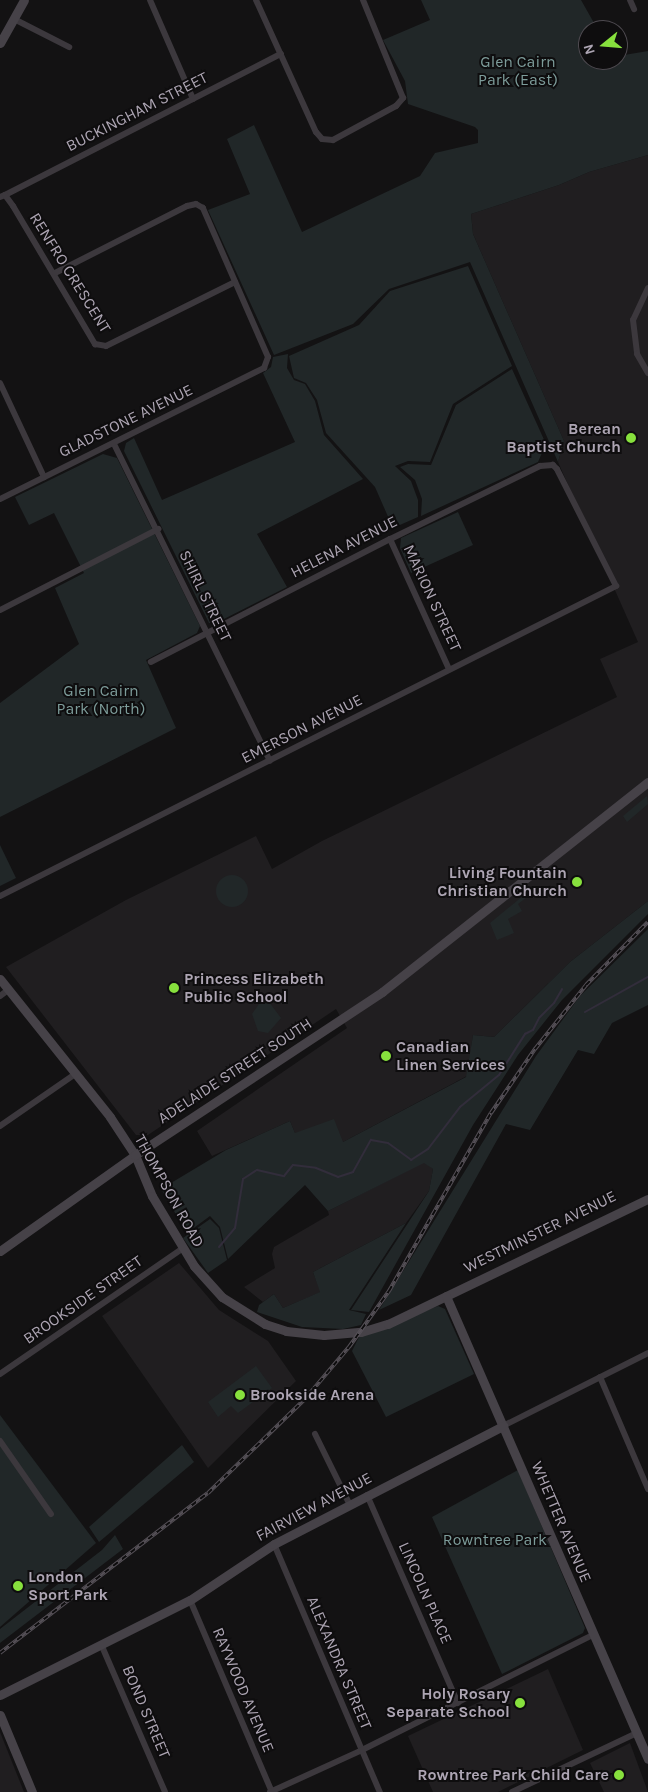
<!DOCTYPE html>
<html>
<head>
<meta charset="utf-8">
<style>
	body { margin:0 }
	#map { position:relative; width:648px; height:1792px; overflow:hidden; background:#131213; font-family:Karla,sans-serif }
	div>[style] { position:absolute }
	.built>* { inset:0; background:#201e20 }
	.green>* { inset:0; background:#212728 }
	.round { border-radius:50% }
	.stream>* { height:2px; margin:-1px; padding:0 1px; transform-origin:1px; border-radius:1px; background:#322d3b }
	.street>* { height:6px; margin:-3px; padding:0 3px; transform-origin:3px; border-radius:3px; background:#3c383d }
	.secondary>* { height:9px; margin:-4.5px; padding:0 4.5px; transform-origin:4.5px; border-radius:4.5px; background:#464248 }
	.rail>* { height:4px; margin-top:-2px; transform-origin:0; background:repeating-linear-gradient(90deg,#0e0d0e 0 5.5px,#555057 0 11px); box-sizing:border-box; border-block:1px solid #555057 }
	.dots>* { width:14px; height:14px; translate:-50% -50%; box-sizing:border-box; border:2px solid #0e0d0e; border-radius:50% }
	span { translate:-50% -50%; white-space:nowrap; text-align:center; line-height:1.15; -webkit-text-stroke:4px #0e0d0e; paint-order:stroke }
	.park-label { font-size:16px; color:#7d9c9a }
	.street-label { font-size:16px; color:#ada5b3 }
	.poi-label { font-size:16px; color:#ada5b3; font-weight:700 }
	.right { translate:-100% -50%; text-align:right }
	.left { translate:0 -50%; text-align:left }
	.north { position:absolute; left:578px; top:20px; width:50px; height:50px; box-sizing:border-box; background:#0e0d0e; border:1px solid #4e4a50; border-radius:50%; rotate:253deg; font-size:14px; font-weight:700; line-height:20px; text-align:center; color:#ada5b3 }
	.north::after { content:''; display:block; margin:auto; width:18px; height:22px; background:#87e03d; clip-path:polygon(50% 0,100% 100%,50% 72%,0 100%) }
</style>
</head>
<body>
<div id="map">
	<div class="built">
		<i style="clip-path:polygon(648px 155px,648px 901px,570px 962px,494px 1037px,473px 1035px,467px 1076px,343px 1142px,295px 1133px,290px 1121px,212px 1156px,197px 1131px,347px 1028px,336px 1009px,148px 1135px,136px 1135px,6px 967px,126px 900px,256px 836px,272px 869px,322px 841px,617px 697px,600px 659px,638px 642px,558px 462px,564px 441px,473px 234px,471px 214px,559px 185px,589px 172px)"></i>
		<i style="clip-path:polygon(424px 1162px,433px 1169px,429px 1191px,406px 1223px,313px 1272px,321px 1292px,283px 1308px,274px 1294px,263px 1302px,244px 1287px,275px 1268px,272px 1254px,274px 1247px,329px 1215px,328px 1211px)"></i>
		<i style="clip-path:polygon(179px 1263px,219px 1310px,268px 1341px,296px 1381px,208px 1468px,102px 1316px)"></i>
		<i style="clip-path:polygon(548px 1669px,583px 1750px,498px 1792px,433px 1792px,408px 1736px)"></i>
		<i style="clip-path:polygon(0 1732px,24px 1792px,0 1792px)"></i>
		<i style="clip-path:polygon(630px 1743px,648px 1792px,604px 1792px,590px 1763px)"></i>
	</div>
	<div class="green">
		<i style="clip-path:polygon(421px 0,581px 0,598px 30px,588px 30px,588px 60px,618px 60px,618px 56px,648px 51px,648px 155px,589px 172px,559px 185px,471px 214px,473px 234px,564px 441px,558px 462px,470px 262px,389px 289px,353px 324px,274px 355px,208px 210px,250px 194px,227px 139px,254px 125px,302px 232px,420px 176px,435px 153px,478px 143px,478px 130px,475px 127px,408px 104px,405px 81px,383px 40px,430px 20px)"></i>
		<i style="clip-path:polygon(468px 266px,512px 366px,453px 404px,430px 462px,408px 461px,395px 466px,411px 481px,418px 500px,418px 517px,393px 528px,375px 487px,326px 433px,317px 400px,306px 383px,294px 378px,289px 356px,359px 325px,390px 291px)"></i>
		<i style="clip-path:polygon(288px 354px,287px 368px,294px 380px,305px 384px,315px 401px,324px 435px,363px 479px,257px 534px,287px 587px,216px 623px,209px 623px,124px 451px,126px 443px,134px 438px,162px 500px,295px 442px,263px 373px,271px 367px,273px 357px)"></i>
		<i style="clip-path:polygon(512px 369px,546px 444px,538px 462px,421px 516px,422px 499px,415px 480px,400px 467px,408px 464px,431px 465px,456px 405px)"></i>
		<i style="clip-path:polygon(103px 454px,117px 458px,200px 626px,197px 633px,146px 660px,176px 728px,0 817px,0 703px,79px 644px,55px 588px,84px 573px,54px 513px,29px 525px,15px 497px)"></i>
		<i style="clip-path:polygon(458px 512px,473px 545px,411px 573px,400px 548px,401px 538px)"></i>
		<i style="clip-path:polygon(647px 796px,648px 804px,627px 822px,623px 816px)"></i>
		<i style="clip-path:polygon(0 845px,16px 878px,0 886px)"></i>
		<i class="round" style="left:216px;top:875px;width:32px;height:32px"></i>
		<i style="clip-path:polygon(529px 891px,532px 893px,518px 904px,522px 911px,508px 919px,514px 933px,497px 940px,490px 923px)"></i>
		<i style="clip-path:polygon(648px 901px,648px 914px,562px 1000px,518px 1055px,473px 1125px,369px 1312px,351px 1310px,429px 1191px,433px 1169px,424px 1163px,328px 1211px,305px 1185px,228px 1259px,220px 1227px,210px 1216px,187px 1233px,161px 1189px,226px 1150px,290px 1121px,295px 1133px,334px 1119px,343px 1142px,466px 1077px,473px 1035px,494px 1037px,570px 962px)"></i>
		<i style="clip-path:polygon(648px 929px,648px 1005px,612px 1023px,594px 1054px,578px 1050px,530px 1130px,506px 1124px,411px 1295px,379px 1310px,536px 1056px,580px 996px)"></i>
		<i style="clip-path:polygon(269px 1002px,281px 1018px,268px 1033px,258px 1031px,252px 1014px,259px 1004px)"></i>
		<i style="clip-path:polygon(210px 1219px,219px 1228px,227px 1260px,208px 1273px,183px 1238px)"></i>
		<i style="clip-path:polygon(406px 1223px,349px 1310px,366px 1314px,361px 1325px,343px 1329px,302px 1327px,257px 1312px,259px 1305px,274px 1294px,283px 1308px,320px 1292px,313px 1272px)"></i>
		<i style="clip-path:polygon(438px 1306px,445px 1309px,474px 1374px,386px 1417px,352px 1351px,359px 1337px)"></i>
		<i style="clip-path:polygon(256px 1366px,272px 1388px,238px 1413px,231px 1406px,218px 1417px,208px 1402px)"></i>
		<i style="clip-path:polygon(0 1415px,96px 1543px,0 1627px)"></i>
		<i style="clip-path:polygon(182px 1445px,194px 1462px,99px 1542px,89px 1527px)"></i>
		<i style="clip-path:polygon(518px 1470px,585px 1628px,583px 1633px,502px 1674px,432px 1517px)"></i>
		<i style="clip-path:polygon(115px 1535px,123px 1549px,0 1643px,0 1629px,102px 1550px)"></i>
	</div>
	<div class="stream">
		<i style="left:585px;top:1012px;width:72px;rotate:-29.1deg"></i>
		<i style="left:219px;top:1247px;width:25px;rotate:-50deg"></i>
		<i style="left:235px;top:1228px;width:50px;rotate:-80.7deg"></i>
		<i style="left:243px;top:1179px;width:17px;rotate:-33deg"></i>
		<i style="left:257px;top:1170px;width:28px;rotate:13deg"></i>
		<i style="left:284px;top:1176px;width:14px;rotate:-51deg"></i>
		<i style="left:293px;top:1165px;width:23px;rotate:7deg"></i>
		<i style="left:316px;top:1168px;width:24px;rotate:22deg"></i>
		<i style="left:338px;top:1177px;width:16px;rotate:-18deg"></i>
		<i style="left:353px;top:1172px;width:37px;rotate:-61deg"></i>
		<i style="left:371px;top:1140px;width:17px;rotate:10deg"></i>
		<i style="left:388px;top:1143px;width:29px;rotate:36deg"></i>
		<i style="left:411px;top:1160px;width:20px;rotate:-33deg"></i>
		<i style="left:428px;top:1149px;width:53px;rotate:-52.7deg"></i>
		<i style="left:460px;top:1107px;width:50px;rotate:-39.4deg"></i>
		<i style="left:499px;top:1075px;width:49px;rotate:-57.6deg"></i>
		<i style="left:525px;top:1034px;width:9px;rotate:-27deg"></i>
		<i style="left:533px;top:1030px;width:13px;rotate:-63deg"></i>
		<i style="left:539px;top:1018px;width:21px;rotate:-45deg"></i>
		<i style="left:554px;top:1003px;width:16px;rotate:-60deg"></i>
	</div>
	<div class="street">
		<i style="left:150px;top:0;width:108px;rotate:66.5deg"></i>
		<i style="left:256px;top:0;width:145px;rotate:65.6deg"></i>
		<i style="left:316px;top:132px;width:9px;rotate:49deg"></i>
		<i style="left:322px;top:139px;width:11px;rotate:5deg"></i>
		<i style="left:333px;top:140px;width:72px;rotate:-28.4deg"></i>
		<i style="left:396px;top:106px;width:11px;rotate:-49deg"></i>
		<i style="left:403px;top:98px;width:106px;rotate:-112.2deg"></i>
		<i style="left:630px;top:0;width:10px;rotate:66deg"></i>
		<i style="left:14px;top:19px;width:62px;rotate:27deg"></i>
		<i style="left:5px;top:195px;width:310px;rotate:-27.1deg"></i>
		<i style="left:0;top:197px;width:5px;rotate:-22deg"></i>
		<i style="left:5px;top:195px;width:14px;rotate:54deg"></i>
		<i style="left:13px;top:206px;width:161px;rotate:59.3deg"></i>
		<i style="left:95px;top:344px;width:11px;rotate:10deg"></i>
		<i style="left:106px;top:346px;width:144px;rotate:-26.4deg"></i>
		<i style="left:648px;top:288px;width:35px;rotate:115deg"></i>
		<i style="left:633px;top:320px;width:34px;rotate:83deg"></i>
		<i style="left:637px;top:354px;width:22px;rotate:60deg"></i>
		<i style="left:0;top:383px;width:104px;rotate:64.9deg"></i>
		<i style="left:114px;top:444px;width:353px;rotate:63.8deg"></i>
		<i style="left:0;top:499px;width:295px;rotate:-26.4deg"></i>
		<i style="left:264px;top:368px;width:12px;rotate:-70deg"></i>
		<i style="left:268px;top:357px;width:163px;rotate:-113.6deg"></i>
		<i style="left:203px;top:208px;width:8px;rotate:-150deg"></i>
		<i style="left:196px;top:204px;width:9px;rotate:167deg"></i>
		<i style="left:187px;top:206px;width:148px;rotate:153.1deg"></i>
		<i style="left:390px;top:539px;width:143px;rotate:65.6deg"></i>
		<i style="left:0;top:610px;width:178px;rotate:-27.1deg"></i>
		<i style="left:0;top:896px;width:690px;rotate:-26.71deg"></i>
		<i style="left:616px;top:586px;width:131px;rotate:-116.8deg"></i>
		<i style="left:557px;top:469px;width:6px;rotate:-135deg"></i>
		<i style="left:553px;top:465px;width:13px;rotate:176deg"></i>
		<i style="left:540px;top:466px;width:167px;rotate:154deg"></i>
		<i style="left:390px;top:539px;width:269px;rotate:152.8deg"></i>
		<i style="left:0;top:996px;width:10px;rotate:-37deg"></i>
		<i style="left:0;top:1126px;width:91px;rotate:-34.7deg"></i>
		<i style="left:0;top:1374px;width:221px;rotate:-34.5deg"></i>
		<i style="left:600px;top:1377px;width:122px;rotate:66.8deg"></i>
		<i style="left:503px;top:1426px;width:162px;rotate:-26.7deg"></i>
		<i style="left:315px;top:1434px;width:77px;rotate:63.8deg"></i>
		<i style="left:0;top:1441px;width:89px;rotate:55.1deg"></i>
		<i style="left:367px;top:1495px;width:227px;rotate:66.4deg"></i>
		<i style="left:274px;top:1544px;width:270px;rotate:66.9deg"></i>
		<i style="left:190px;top:1600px;width:209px;rotate:66.9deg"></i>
		<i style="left:101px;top:1644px;width:161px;rotate:66.6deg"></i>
		<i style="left:270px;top:1792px;width:101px;rotate:-24.5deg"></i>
		<i style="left:362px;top:1750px;width:258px;rotate:-26.5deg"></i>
		<i style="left:512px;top:1792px;width:138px;rotate:-25.3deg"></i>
	</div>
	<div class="secondary">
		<i style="left:0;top:43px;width:49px;rotate:-60.8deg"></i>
		<i style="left:0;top:979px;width:176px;rotate:51.4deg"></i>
		<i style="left:110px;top:1117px;width:45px;rotate:56.7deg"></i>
		<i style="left:135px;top:1155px;width:44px;rotate:67.5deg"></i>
		<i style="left:152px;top:1196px;width:82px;rotate:59deg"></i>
		<i style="left:194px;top:1266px;width:42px;rotate:47.9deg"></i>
		<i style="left:222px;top:1297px;width:51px;rotate:32.1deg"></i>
		<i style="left:265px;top:1324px;width:22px;rotate:18deg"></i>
		<i style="left:286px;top:1331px;width:38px;rotate:6deg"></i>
		<i style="left:324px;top:1335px;width:37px;rotate:-5deg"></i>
		<i style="left:361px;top:1332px;width:28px;rotate:-17deg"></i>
		<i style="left:388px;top:1324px;width:288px;rotate:-25.7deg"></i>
		<i style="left:0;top:1251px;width:166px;rotate:-35.4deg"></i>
		<i style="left:135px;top:1155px;width:296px;rotate:-33.4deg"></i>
		<i style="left:382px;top:992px;width:339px;rotate:-38.3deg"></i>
		<i style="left:446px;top:1296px;width:505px;rotate:66.43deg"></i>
		<i style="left:0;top:1695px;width:212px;rotate:-26.6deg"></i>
		<i style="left:190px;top:1600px;width:101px;rotate:-33.7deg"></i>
		<i style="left:274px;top:1544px;width:258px;rotate:-27.3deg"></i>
		<i style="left:0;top:1715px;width:83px;rotate:67.4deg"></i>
	</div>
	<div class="rail">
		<i style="left:0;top:1653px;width:262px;rotate:-37.6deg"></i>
		<i style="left:208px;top:1493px;width:135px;rotate:-44.1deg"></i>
		<i style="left:305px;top:1399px;width:68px;rotate:-49.8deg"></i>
		<i style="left:349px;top:1347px;width:69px;rotate:-54.5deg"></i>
		<i style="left:389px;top:1291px;width:205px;rotate:-60.2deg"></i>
		<i style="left:491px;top:1113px;width:78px;rotate:-55.5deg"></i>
		<i style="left:535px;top:1049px;width:82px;rotate:-51.4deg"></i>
		<i style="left:586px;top:985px;width:88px;rotate:-45.5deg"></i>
	</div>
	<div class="dots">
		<i style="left:631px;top:438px;background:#87e03d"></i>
		<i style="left:577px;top:882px;background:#87e03d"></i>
		<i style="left:174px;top:988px;background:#87e03d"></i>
		<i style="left:386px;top:1056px;background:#87e03d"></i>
		<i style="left:240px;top:1395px;background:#87e03d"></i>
		<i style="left:18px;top:1586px;background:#87e03d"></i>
		<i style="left:520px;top:1703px;background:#87e03d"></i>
		<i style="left:619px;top:1775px;background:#87e03d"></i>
	</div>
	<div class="park-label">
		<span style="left:518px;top:71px">Glen Cairn<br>Park (East)</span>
		<span style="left:101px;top:700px">Glen Cairn<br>Park (North)</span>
		<span style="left:495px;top:1540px">Rowntree Park</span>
	</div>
	<div class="street-label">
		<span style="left:137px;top:112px;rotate:-27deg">BUCKINGHAM STREET</span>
		<span style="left:70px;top:273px;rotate:58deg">RENFRO CRESCENT</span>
		<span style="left:126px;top:421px;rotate:-26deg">GLADSTONE AVENUE</span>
		<span style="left:344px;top:547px;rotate:-27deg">HELENA AVENUE</span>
		<span style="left:205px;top:596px;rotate:64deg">SHIRL STREET</span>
		<span style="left:432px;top:598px;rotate:65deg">MARION STREET</span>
		<span style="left:302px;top:729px;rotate:-27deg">EMERSON AVENUE</span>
		<span style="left:235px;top:1071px;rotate:-33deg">ADELAIDE STREET SOUTH</span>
		<span style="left:169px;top:1191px;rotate:61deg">THOMPSON ROAD</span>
		<span style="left:540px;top:1232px;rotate:-26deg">WESTMINSTER AVENUE</span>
		<span style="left:83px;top:1300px;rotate:-35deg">BROOKSIDE STREET</span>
		<span style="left:314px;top:1507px;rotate:-28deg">FAIRVIEW AVENUE</span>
		<span style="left:561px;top:1522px;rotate:67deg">WHETTER AVENUE</span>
		<span style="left:425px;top:1593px;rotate:66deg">LINCOLN PLACE</span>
		<span style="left:339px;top:1663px;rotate:67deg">ALEXANDRA STREET</span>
		<span style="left:243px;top:1690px;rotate:67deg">RAYWOOD AVENUE</span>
		<span style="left:146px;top:1712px;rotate:67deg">BOND STREET</span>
	</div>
	<div class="poi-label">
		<span class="right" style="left:621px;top:438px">Berean<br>Baptist Church</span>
		<span class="right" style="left:567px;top:882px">Living Fountain<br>Christian Church</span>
		<span class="left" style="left:184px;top:988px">Princess Elizabeth<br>Public School</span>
		<span class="left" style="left:396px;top:1056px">Canadian<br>Linen Services</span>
		<span class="left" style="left:250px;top:1395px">Brookside Arena</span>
		<span class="left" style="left:28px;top:1586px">London<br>Sport Park</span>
		<span class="right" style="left:510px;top:1703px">Holy Rosary<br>Separate School</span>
		<span class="right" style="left:609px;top:1775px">Rowntree Park Child Care</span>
	</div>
	<div class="north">N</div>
</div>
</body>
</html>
